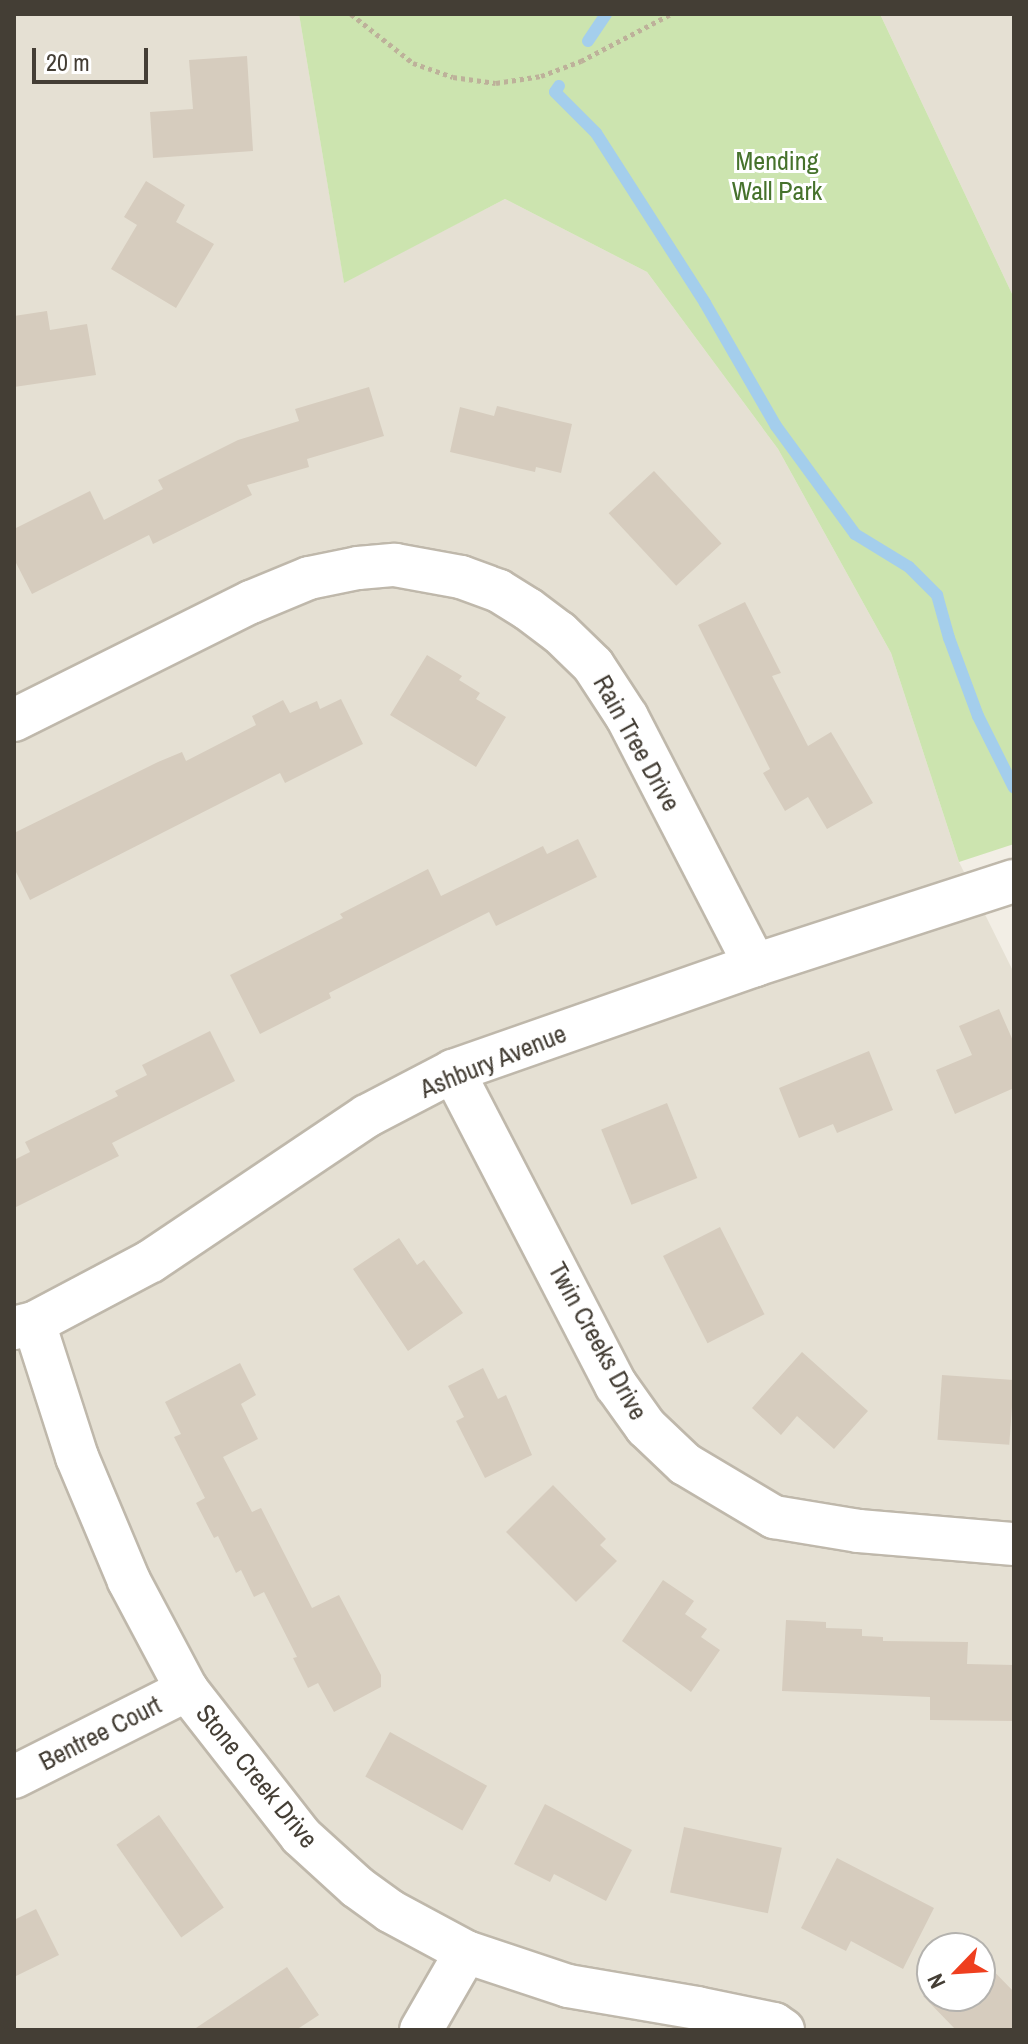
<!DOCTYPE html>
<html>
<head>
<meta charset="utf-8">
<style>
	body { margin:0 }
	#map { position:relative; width:1028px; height:2044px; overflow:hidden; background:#f2eee5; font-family:"Archivo Narrow",sans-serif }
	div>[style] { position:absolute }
	.residential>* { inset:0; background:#e5e0d3 }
	.green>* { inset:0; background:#cce4af }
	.stream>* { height:12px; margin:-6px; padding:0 6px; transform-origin:6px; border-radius:6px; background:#a4ceec }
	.building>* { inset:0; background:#d6ccbe; transform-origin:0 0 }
	.path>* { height:5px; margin-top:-2.5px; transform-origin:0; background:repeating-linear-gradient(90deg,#bdb19a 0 4px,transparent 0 8px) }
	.roads { filter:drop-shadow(2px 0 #bfb8ab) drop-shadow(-2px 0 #bfb8ab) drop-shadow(0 2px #bfb8ab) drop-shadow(0 -2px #bfb8ab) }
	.minor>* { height:42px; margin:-21px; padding:0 21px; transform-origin:21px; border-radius:21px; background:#fff }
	span { translate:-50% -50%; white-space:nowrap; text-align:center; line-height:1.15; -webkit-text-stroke:6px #fff; paint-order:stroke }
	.park-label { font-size:26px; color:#46722c }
	.street-label { font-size:26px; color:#443e35 }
	.frame { position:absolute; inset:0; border:16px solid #443e35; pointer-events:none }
	.north { position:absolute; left:916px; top:1932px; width:80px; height:80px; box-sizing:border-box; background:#fff; border:2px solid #b4b2ae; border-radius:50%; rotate:245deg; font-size:22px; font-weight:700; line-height:32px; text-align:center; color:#443e35 }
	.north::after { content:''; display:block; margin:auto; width:28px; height:36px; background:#ef3f1f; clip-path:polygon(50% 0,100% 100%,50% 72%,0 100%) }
	.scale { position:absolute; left:32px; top:48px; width:116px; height:36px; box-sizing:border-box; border:4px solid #443e35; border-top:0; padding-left:10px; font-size:24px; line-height:28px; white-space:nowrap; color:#443e35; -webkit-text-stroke:6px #fff; paint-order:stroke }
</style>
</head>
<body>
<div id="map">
	<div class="residential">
		<i style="clip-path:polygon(evenodd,14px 14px,299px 14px,344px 282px,505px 199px,647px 272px,778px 449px,891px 653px,959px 862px,1014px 973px,1014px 2030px,14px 2030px,14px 14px,932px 1948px,980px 1948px,980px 1996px,932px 1996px,932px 1948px)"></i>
		<i style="clip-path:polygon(880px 14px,1014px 14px,1014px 298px)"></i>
	</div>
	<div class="green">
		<i style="clip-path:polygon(299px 14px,880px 14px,1014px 298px,1014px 844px,959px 862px,891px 653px,778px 449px,647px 272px,505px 199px,344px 283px)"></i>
	</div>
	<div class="stream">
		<i style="left:588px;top:41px;width:32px;rotate:-56deg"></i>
		<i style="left:559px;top:86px;width:7px;rotate:124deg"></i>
		<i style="left:555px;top:92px;width:58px;rotate:45deg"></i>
		<i style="left:596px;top:133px;width:202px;rotate:57.3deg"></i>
		<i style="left:705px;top:303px;width:142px;rotate:60deg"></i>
		<i style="left:776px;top:426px;width:134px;rotate:53.8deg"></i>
		<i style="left:855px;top:534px;width:63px;rotate:31.4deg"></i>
		<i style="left:909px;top:567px;width:40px;rotate:45deg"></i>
		<i style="left:937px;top:595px;width:45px;rotate:74.4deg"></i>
		<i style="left:949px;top:638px;width:83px;rotate:69.6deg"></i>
		<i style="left:978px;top:716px;width:80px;rotate:63.4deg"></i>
	</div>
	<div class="building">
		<i style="clip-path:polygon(247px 56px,253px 151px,153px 158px,150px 112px,193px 109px,189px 60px)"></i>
		<i style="clip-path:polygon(146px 181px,185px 205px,176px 222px,214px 244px,176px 308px,111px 269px,137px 225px,124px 217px)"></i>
		<i style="clip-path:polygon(47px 311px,50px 330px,87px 324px,96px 375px,14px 387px,14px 316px)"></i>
		<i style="clip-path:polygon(369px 387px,384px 436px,307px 459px,309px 467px,247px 485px,252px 495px,153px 544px,149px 535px,32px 594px,14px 559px,14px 529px,90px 491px,104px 520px,163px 489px,158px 480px,238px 440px,299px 421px,295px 409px)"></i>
		<i style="clip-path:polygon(497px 406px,572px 424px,561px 473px,536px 467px,535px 472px,450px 452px,460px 407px,494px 416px)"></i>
		<i style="left:654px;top:471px;width:99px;height:62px;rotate:47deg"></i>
		<i style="clip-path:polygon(745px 602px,781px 673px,772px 676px,808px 746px,831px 732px,873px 803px,827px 829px,808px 797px,785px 811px,763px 773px,770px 769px,698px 625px)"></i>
		<i style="clip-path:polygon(427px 655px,462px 676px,459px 680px,480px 693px,476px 699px,506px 717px,476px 767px,390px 715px)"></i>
		<i style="clip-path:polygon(341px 699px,363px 744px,285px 783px,280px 773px,30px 900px,14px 868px,14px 833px,158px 762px,182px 752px,186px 761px,256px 725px,252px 716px,283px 700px,290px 713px,317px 701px,320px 709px)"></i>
		<i style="clip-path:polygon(578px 839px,597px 877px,496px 926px,489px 912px,329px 993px,331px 998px,260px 1034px,230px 975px,343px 918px,340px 914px,428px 869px,441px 896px,543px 846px,547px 854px)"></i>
		<i style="clip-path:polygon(999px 1009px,1014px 1043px,1014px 1088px,955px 1114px,936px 1070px,972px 1055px,959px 1026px)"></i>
		<i style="clip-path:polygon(210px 1031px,235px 1081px,112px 1143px,119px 1156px,14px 1208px,14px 1160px,30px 1152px,25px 1142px,118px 1096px,115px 1091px,147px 1075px,142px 1065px)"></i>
		<i style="clip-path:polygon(869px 1051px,893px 1110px,837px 1133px,833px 1124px,799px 1138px,779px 1088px)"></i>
		<i style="left:667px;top:1103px;width:81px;height:71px;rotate:68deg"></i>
		<i style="left:720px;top:1227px;width:98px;height:64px;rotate:63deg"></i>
		<i style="clip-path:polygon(399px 1238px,417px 1265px,424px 1260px,463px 1313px,408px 1351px,353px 1269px)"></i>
		<i style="clip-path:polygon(802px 1352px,868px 1411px,834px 1449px,797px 1416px,781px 1435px,752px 1408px)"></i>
		<i style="clip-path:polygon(240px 1363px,256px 1395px,241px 1404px,258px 1439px,223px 1457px,252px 1512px,261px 1508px,312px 1608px,339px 1595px,381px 1675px,381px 1687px,334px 1712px,318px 1683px,308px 1688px,293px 1658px,297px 1657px,264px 1592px,254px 1597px,241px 1570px,236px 1573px,218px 1536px,214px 1538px,196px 1503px,205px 1498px,174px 1437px,181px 1434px,165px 1402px)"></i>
		<i style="clip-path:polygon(483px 1368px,498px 1399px,506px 1395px,532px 1455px,485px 1478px,456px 1421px,464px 1417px,448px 1386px)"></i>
		<i style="left:942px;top:1375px;width:72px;height:65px;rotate:4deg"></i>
		<i style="clip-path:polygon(553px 1485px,606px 1539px,600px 1545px,617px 1561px,576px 1602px,506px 1532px)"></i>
		<i style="clip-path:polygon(663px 1580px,694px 1601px,685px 1614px,707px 1629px,701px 1637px,720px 1650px,691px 1692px,622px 1641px)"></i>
		<i style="clip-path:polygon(786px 1620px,826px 1622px,826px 1628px,862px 1629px,862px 1636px,883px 1637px,883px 1641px,968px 1642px,967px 1664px,1014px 1665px,1014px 1721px,930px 1720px,930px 1697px,782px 1691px)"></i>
		<i style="left:390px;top:1732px;width:111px;height:51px;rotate:29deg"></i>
		<i style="clip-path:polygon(545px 1804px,632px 1850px,606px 1901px,554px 1874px,550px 1882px,514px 1864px)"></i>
		<i style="left:159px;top:1815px;width:113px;height:52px;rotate:55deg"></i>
		<i style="left:684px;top:1827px;width:100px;height:67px;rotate:12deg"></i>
		<i style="clip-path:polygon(837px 1858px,934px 1908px,903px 1969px,851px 1941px,846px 1951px,801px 1928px)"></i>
		<i style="clip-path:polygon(36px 1909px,59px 1955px,14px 1977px,14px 1920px)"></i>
		<i style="clip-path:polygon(980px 1957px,1014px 1992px,1014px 2030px,956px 2030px,923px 1996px,980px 1996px)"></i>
		<i style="clip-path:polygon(287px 1967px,319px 2015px,296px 2030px,193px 2030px)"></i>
	</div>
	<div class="path">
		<i style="left:351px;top:14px;width:79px;rotate:38.3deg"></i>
		<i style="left:413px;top:63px;width:42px;rotate:19.3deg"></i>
		<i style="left:453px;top:77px;width:43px;rotate:7.9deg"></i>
		<i style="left:496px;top:83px;width:46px;rotate:-8.8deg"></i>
		<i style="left:541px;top:76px;width:43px;rotate:-20.6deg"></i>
		<i style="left:581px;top:61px;width:102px;rotate:-27.6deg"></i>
	</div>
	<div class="roads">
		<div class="minor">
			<i style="left:14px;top:720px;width:265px;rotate:-26.5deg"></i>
			<i style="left:251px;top:602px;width:63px;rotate:-22.5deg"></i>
			<i style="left:309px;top:578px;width:50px;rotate:-11.5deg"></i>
			<i style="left:358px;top:568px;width:37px;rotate:-5deg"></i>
			<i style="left:395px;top:565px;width:67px;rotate:10.3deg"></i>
			<i style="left:461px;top:577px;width:40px;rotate:20.2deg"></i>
			<i style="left:499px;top:591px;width:34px;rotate:32deg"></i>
			<i style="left:528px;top:609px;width:39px;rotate:37deg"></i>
			<i style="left:559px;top:632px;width:47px;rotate:44.1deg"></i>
			<i style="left:593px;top:665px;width:62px;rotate:56.8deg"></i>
			<i style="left:627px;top:717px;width:279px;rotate:62.7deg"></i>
			<i style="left:453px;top:1071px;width:354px;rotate:62.6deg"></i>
			<i style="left:616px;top:1385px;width:52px;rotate:54.5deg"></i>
			<i style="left:646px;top:1427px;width:54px;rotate:43.5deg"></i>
			<i style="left:685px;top:1464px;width:104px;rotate:30.8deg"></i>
			<i style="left:774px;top:1517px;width:86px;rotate:9.4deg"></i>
			<i style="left:859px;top:1531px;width:156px;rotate:4.8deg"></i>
			<i style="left:34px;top:1323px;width:141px;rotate:72.2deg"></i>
			<i style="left:77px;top:1457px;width:134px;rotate:67.2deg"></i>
			<i style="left:129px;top:1581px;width:123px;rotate:62deg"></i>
			<i style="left:187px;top:1690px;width:185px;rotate:52deg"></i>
			<i style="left:301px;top:1836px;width:76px;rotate:42.3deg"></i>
			<i style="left:357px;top:1887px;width:41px;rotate:36deg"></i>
			<i style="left:390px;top:1911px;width:86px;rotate:28.3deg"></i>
			<i style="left:466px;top:1952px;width:108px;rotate:18.4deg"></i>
			<i style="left:568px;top:1986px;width:131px;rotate:9.7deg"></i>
			<i style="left:697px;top:2008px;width:79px;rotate:11.7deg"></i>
			<i style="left:774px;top:2024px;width:11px;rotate:34deg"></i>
			<i style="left:14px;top:1328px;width:21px;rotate:-14deg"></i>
			<i style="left:34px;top:1323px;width:132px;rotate:-27.9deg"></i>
			<i style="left:151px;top:1261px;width:260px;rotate:-33.9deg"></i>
			<i style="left:367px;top:1116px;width:97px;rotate:-27.6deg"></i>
			<i style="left:453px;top:1071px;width:320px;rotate:-19.3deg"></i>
			<i style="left:755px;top:965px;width:272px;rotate:-18deg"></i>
			<i style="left:14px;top:1777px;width:194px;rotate:-26.7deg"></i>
			<i style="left:421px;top:2030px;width:90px;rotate:-60deg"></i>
		</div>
	</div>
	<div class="park-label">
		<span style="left:777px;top:176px">Mending<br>Wall Park</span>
	</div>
	<div class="street-label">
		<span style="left:637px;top:743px;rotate:61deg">Rain Tree Drive</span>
		<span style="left:493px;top:1061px;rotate:-22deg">Ashbury Avenue</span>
		<span style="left:598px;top:1341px;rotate:61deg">Twin Creeks Drive</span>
		<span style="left:100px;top:1733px;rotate:-27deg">Bentree Court</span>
		<span style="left:257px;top:1776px;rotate:51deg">Stone Creek Drive</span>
	</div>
	<div class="frame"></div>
	<div class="north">N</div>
	<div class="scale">20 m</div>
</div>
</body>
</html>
